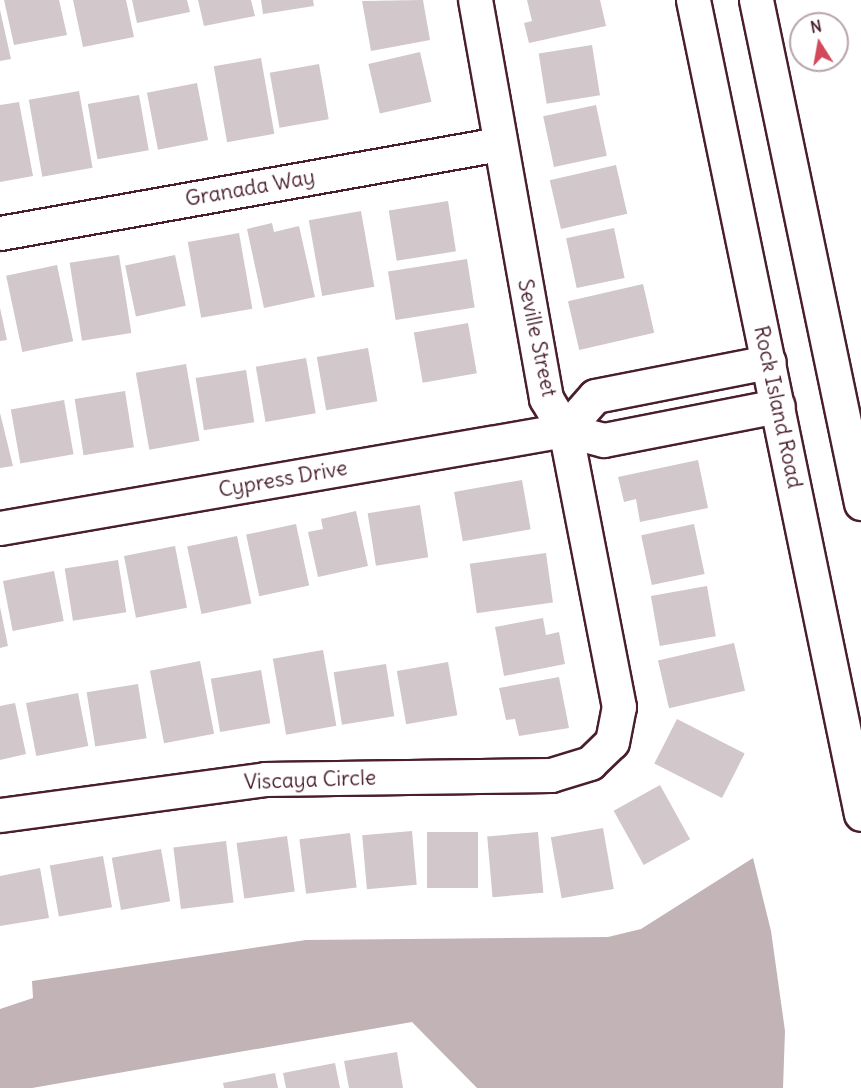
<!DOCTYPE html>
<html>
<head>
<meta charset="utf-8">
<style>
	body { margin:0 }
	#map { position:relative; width:861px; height:1088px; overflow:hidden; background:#fff; font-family:Delius,sans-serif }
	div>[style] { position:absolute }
	.water>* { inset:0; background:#c1b3b6 }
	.building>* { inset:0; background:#d2c7cb; transform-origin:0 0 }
	.roads { filter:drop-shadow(2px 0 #4a1f2b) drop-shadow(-2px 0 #4a1f2b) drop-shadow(0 2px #4a1f2b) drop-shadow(0 -2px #4a1f2b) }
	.minor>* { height:33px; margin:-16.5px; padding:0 16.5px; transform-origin:16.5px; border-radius:16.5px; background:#fff }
	.major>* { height:33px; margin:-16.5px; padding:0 16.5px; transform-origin:16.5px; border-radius:16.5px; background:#fff }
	span { translate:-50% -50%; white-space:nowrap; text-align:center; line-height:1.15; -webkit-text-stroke:5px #fff; paint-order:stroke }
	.street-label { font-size:21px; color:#4a1f2b }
	.north { position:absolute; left:789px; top:12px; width:60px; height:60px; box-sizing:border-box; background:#fff; border:2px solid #b7a5aa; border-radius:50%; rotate:349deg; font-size:16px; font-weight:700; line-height:24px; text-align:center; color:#4a1f2b }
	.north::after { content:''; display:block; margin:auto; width:21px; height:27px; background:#d1495b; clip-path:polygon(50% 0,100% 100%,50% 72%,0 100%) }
</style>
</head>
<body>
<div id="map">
	<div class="water">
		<i style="clip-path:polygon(753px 858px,771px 931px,785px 1031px,783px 1088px,477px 1088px,412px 1022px,32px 1088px,0 1088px,0 1009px,33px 998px,32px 981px,306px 940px,608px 937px,641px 929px)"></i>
	</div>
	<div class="building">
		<i style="clip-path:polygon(4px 0,59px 0,67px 35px,14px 45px)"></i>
		<i style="clip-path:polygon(73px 0,126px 0,134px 37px,83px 47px)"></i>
		<i style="clip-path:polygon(132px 0,187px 0,190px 12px,137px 23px)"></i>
		<i style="clip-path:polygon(198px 0,251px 0,255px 16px,204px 26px)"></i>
		<i style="clip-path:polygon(261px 0,313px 0,314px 6px,263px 14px)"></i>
		<i style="clip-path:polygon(423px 0,430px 40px,371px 51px,362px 1px)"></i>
		<i style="clip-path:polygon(527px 0,600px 0,606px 26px,529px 43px,524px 23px,532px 21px)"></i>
		<i style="clip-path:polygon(0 10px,11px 59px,0 61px)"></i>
		<i style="left:592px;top:45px;width:51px;height:54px;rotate:81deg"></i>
		<i style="left:420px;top:52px;width:51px;height:53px;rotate:77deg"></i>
		<i style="left:261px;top:58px;width:77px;height:48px;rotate:80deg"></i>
		<i style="left:319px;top:64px;width:56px;height:50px;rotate:80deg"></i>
		<i style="left:197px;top:83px;width:58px;height:51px;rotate:79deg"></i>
		<i style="left:79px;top:91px;width:78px;height:51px;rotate:80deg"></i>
		<i style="left:139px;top:95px;width:56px;height:52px;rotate:80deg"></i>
		<i style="clip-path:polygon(19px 102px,33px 176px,0 182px,0 105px)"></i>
		<i style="left:596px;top:105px;width:52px;height:54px;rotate:78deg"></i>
		<i style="left:616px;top:165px;width:50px;height:68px;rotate:77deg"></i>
		<i style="left:448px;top:201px;width:51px;height:60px;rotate:81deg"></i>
		<i style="left:361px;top:211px;width:77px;height:53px;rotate:80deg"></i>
		<i style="clip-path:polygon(272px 223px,274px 232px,299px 226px,315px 297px,264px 308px,247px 229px)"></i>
		<i style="left:614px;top:228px;width:51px;height:49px;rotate:78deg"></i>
		<i style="left:239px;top:233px;width:77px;height:52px;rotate:80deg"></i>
		<i style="left:119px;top:255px;width:79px;height:50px;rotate:81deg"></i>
		<i style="left:175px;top:255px;width:52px;height:51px;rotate:78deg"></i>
		<i style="left:467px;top:259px;width:49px;height:80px;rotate:81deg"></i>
		<i style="left:57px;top:265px;width:78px;height:52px;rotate:78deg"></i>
		<i style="left:643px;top:284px;width:50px;height:77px;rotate:77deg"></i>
		<i style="clip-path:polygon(0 308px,7px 340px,0 341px)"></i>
		<i style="left:468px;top:323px;width:51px;height:55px;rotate:80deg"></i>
		<i style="left:368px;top:348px;width:54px;height:52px;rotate:80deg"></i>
		<i style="left:306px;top:358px;width:56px;height:51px;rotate:80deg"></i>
		<i style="left:186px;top:364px;width:78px;height:51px;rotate:80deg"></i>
		<i style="left:246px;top:370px;width:53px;height:51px;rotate:81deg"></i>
		<i style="left:125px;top:391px;width:57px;height:51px;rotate:81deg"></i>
		<i style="left:64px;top:400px;width:55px;height:54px;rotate:80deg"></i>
		<i style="clip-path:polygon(0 413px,13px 466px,0 468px)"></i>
		<i style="clip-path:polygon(698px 460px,708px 508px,640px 522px,636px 499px,624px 502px,618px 477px)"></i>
		<i style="left:522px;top:480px;width:50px;height:69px;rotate:80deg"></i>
		<i style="left:420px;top:505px;width:53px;height:53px;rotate:81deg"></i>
		<i style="clip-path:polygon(356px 511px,368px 566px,318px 577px,308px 532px,323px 529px,321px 519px)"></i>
		<i style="left:296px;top:524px;width:63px;height:51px;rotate:78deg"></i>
		<i style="left:694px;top:524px;width:51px;height:54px;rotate:78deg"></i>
		<i style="left:237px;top:536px;width:69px;height:51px;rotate:78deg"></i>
		<i style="left:175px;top:546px;width:63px;height:52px;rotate:79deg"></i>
		<i style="left:546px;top:553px;width:50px;height:77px;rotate:82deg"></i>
		<i style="left:118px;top:560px;width:53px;height:54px;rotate:81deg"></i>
		<i style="left:54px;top:571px;width:51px;height:52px;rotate:79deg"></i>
		<i style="left:707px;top:586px;width:51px;height:57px;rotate:80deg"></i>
		<i style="clip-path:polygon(0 607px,8px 646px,0 648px)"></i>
		<i style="clip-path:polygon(543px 618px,546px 635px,559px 632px,565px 664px,504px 676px,495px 627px)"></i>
		<i style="left:734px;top:643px;width:49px;height:78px;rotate:77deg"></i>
		<i style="left:323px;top:650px;width:77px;height:51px;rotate:80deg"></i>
		<i style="left:200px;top:661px;width:74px;height:51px;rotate:79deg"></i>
		<i style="left:448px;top:662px;width:54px;height:52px;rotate:80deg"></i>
		<i style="left:386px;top:664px;width:53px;height:53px;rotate:81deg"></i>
		<i style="left:261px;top:670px;width:54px;height:51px;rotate:80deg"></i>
		<i style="clip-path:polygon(559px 677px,569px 728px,519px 736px,515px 719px,506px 720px,499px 688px)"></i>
		<i style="left:138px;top:684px;width:55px;height:52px;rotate:81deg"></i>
		<i style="left:78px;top:693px;width:54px;height:53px;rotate:79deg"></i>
		<i style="clip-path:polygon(15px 703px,26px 754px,0 760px,0 706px)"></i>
		<i style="left:677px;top:719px;width:76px;height:50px;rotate:27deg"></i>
		<i style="left:660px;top:785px;width:62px;height:53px;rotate:61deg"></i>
		<i style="left:603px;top:828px;width:62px;height:53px;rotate:80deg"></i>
		<i style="left:412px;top:831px;width:54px;height:50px;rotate:85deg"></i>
		<i style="left:427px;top:832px;width:51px;height:56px"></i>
		<i style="left:538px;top:832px;width:61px;height:51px;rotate:85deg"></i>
		<i style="left:350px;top:833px;width:55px;height:51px;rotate:83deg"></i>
		<i style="left:287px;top:836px;width:56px;height:51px;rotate:82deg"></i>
		<i style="left:226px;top:841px;width:62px;height:53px;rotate:83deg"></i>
		<i style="left:161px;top:849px;width:53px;height:50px;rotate:80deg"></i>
		<i style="left:103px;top:856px;width:52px;height:54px;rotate:80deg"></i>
		<i style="clip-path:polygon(40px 868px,49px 918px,0 926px,0 876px)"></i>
		<i style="clip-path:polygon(397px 1052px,403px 1088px,349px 1088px,344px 1061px)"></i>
		<i style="clip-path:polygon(335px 1063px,340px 1088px,286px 1088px,283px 1073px)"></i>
		<i style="clip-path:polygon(275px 1073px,278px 1088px,224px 1088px,223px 1083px)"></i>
	</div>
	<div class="roads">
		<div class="minor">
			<i style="left:0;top:233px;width:507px;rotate:-10.11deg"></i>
			<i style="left:565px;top:430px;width:45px;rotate:-48.6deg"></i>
			<i style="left:595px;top:396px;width:177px;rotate:-11.1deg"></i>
			<i style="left:0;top:528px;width:573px;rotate:-9.84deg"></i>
			<i style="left:565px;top:430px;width:40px;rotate:14.4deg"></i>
			<i style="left:604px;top:440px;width:177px;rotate:-11.1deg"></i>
			<i style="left:0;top:815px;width:267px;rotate:-7.7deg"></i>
			<i style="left:265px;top:779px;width:286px;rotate:-0.8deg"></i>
			<i style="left:551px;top:775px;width:41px;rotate:-17.1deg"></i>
			<i style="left:590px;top:763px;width:30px;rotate:-44deg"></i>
			<i style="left:612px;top:742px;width:36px;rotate:-79deg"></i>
			<i style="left:619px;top:707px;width:282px;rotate:-101deg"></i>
			<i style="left:565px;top:430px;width:37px;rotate:-121deg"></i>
			<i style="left:546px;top:398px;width:404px;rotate:-100.1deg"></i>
		</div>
		<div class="major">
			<i style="left:693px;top:0;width:831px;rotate:78.34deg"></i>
			<i style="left:756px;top:0;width:514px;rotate:78.21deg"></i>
		</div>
	</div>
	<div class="street-label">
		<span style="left:250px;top:188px;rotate:-10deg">Granada Way</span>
		<span style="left:537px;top:338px;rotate:78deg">Seville Street</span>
		<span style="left:778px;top:407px;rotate:78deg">Rock Island Road</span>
		<span style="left:283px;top:479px;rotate:-10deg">Cypress Drive</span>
		<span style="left:310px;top:780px;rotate:-2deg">Viscaya Circle</span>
	</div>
	<div class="north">N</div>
</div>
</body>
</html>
